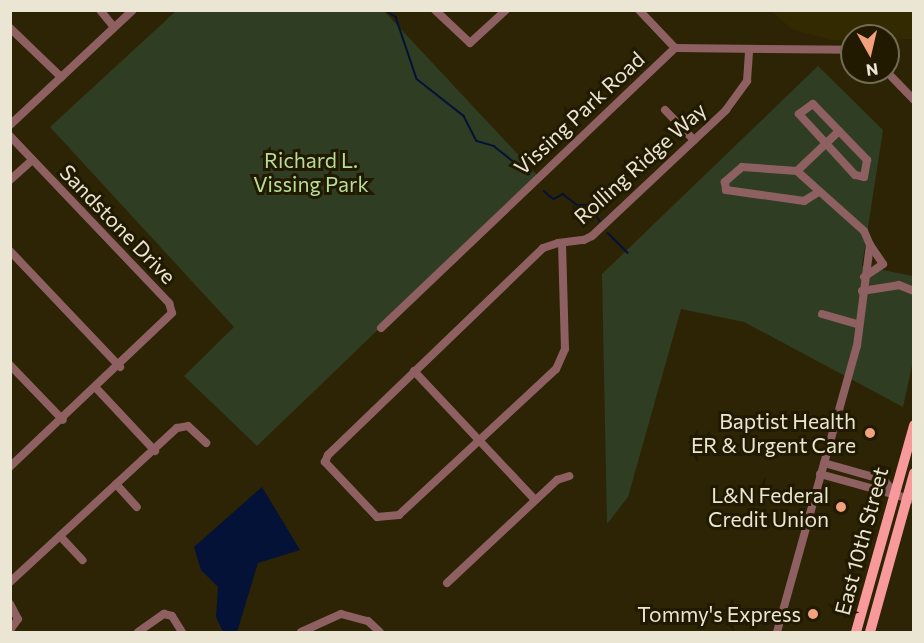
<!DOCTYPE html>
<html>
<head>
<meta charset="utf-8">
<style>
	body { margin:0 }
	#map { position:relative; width:924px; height:643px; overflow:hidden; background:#2c2404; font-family:Commissioner,sans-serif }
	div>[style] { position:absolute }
	.built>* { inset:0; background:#342a01 }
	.green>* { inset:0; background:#2f3e23 }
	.water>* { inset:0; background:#031236 }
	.stream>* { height:1.5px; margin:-0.75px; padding:0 0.75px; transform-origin:0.75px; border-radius:0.75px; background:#031236 }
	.minor>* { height:8px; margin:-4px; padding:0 4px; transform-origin:4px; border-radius:4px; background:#8e6061 }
	.major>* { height:10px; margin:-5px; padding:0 5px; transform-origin:5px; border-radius:5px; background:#f89a9c }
	.dots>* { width:16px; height:16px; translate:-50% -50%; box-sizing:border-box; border:3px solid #221a00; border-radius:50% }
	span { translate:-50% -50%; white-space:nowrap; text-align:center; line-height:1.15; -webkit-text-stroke:6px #221a00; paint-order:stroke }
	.street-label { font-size:21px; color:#ebe6d4 }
	.park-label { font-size:21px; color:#b6dd95 }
	.poi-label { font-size:21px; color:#ebe6d4 }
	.right { translate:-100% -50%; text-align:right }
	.frame { position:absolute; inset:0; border:12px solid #ebe6d4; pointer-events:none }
	.north { position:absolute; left:840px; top:24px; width:60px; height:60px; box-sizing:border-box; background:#221a00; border:2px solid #726c55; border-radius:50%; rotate:172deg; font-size:16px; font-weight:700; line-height:24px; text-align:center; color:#ebe6d4 }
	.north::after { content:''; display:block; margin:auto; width:21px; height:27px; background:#f1a17d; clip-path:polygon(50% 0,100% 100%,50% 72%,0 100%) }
</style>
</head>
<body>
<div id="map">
	<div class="built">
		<i style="clip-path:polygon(772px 11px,913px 11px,913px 39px,832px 40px,791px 29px)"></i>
	</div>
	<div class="green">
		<i style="clip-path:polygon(176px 11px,384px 11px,538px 176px,257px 446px,184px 376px,234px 327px,50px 127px)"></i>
		<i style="clip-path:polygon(818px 66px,883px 130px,862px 266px,913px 276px,913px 361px,903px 407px,744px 322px,681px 309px,628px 497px,607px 524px,602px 274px)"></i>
	</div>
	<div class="water">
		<i style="clip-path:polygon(262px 487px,300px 550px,258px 563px,237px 632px,223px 632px,216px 617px,218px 587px,201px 570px,194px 547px)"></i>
	</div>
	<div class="stream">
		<i style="left:385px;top:10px;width:13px;rotate:32deg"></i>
		<i style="left:396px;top:17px;width:65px;rotate:71.3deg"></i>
		<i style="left:417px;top:79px;width:60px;rotate:38.2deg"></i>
		<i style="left:464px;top:116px;width:28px;rotate:63deg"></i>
		<i style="left:477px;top:141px;width:18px;rotate:16deg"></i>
		<i style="left:494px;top:146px;width:45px;rotate:38.7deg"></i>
		<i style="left:544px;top:191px;width:13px;rotate:39deg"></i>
		<i style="left:554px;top:199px;width:10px;rotate:-29deg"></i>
		<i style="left:563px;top:194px;width:18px;rotate:38deg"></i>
		<i style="left:577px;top:205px;width:11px"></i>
		<i style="left:588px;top:205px;width:20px;rotate:53deg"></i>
		<i style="left:608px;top:233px;width:28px;rotate:45deg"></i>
	</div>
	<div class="minor">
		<i style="left:100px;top:10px;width:22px;rotate:51deg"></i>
		<i style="left:435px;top:10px;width:48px;rotate:43.3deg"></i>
		<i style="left:470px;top:43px;width:49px;rotate:-42.5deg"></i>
		<i style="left:639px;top:10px;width:52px;rotate:46.5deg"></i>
		<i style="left:10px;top:28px;width:71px;rotate:43.9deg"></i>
		<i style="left:887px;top:72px;width:39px;rotate:46deg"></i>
		<i style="left:813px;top:104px;width:78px;rotate:46deg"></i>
		<i style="left:867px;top:160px;width:17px;rotate:100deg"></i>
		<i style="left:864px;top:177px;width:9px;rotate:-167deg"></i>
		<i style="left:855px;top:175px;width:83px;rotate:-132.6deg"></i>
		<i style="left:799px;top:114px;width:17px;rotate:-36deg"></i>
		<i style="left:665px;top:110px;width:42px;rotate:46deg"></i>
		<i style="left:10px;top:125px;width:168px;rotate:-43.1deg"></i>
		<i style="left:10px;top:136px;width:231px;rotate:46.4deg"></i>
		<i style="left:169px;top:303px;width:10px;rotate:73deg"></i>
		<i style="left:172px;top:313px;width:224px;rotate:136.5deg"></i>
		<i style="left:797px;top:171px;width:55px;rotate:-175.8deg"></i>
		<i style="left:742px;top:167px;width:23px;rotate:139deg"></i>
		<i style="left:725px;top:182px;width:8px;rotate:83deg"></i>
		<i style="left:726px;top:190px;width:79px;rotate:8deg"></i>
		<i style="left:804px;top:201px;width:15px;rotate:-32deg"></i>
		<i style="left:10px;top:180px;width:30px;rotate:-42deg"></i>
		<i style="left:562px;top:243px;width:106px;rotate:88.4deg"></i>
		<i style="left:565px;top:349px;width:22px;rotate:114deg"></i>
		<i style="left:556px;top:369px;width:214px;rotate:137.1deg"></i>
		<i style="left:399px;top:515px;width:22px;rotate:175deg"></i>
		<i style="left:377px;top:517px;width:76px;rotate:-133.4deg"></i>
		<i style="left:325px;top:462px;width:8px;rotate:-67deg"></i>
		<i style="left:328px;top:455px;width:298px;rotate:-43.9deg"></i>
		<i style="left:543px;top:248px;width:16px;rotate:-18deg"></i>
		<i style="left:558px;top:243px;width:26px;rotate:-7deg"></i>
		<i style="left:584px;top:240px;width:9px;rotate:-27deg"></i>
		<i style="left:592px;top:236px;width:184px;rotate:-43.2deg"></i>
		<i style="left:726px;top:110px;width:36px;rotate:-54deg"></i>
		<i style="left:747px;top:81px;width:32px;rotate:-86deg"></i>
		<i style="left:10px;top:251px;width:160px;rotate:46.5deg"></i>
		<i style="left:864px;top:277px;width:23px;rotate:-34deg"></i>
		<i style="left:883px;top:264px;width:23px;rotate:-124deg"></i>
		<i style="left:862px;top:291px;width:37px;rotate:-9deg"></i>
		<i style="left:899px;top:285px;width:16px;rotate:22deg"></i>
		<i style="left:822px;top:314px;width:35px;rotate:16deg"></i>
		<i style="left:381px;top:328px;width:406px;rotate:-43.6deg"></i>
		<i style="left:675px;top:48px;width:177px;rotate:0.6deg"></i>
		<i style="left:10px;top:365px;width:76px;rotate:46.1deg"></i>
		<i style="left:414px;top:371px;width:177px;rotate:46.8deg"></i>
		<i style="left:97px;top:389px;width:85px;rotate:46.9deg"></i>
		<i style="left:824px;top:463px;width:62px;rotate:15.8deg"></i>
		<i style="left:884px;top:480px;width:17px;rotate:50deg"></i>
		<i style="left:820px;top:474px;width:98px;rotate:15.5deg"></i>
		<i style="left:116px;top:484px;width:31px;rotate:48deg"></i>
		<i style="left:60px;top:536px;width:33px;rotate:47deg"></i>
		<i style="left:10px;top:582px;width:227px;rotate:-42.7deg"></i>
		<i style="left:177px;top:428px;width:11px;rotate:-10deg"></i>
		<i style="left:188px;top:426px;width:25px;rotate:43deg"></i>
		<i style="left:447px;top:583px;width:151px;rotate:-43.1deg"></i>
		<i style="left:557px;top:480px;width:13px;rotate:-18deg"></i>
		<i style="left:10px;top:604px;width:17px;rotate:62deg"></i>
		<i style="left:18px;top:619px;width:14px;rotate:126deg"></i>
		<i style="left:138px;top:632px;width:32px;rotate:-35deg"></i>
		<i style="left:164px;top:614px;width:8px;rotate:14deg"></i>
		<i style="left:172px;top:616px;width:19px;rotate:58deg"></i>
		<i style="left:301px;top:632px;width:44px;rotate:-24.2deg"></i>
		<i style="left:341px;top:614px;width:28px;rotate:15deg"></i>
		<i style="left:368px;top:621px;width:16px;rotate:43deg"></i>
		<i style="left:777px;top:632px;width:297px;rotate:-74.4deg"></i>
		<i style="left:857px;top:346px;width:102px;rotate:-82.7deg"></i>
		<i style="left:870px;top:245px;width:15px;rotate:-113deg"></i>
		<i style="left:864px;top:231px;width:90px;rotate:-138.2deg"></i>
		<i style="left:797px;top:171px;width:58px;rotate:-43.6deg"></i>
	</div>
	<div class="major">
		<i style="left:856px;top:632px;width:215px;rotate:-74.3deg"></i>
		<i style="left:870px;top:632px;width:165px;rotate:-74.5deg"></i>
	</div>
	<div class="dots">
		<i style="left:870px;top:433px;background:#f1a17d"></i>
		<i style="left:841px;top:507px;background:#f1a17d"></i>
		<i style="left:813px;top:614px;background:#f1a17d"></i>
	</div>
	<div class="street-label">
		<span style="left:579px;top:113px;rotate:-43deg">Vissing Park Road</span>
		<span style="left:640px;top:163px;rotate:-42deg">Rolling Ridge Way</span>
		<span style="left:118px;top:224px;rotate:46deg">Sandstone Drive</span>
		<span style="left:861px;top:541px;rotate:-75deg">East 10th Street</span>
	</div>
	<div class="park-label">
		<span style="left:311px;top:172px">Richard L.<br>Vissing Park</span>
	</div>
	<div class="poi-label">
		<span class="right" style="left:856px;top:433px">Baptist Health<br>ER &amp; Urgent Care</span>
		<span class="right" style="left:829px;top:507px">L&amp;N Federal<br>Credit Union</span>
		<span class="right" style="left:801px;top:614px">Tommy's Express</span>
	</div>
	<div class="frame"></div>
	<div class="north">N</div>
</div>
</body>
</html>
